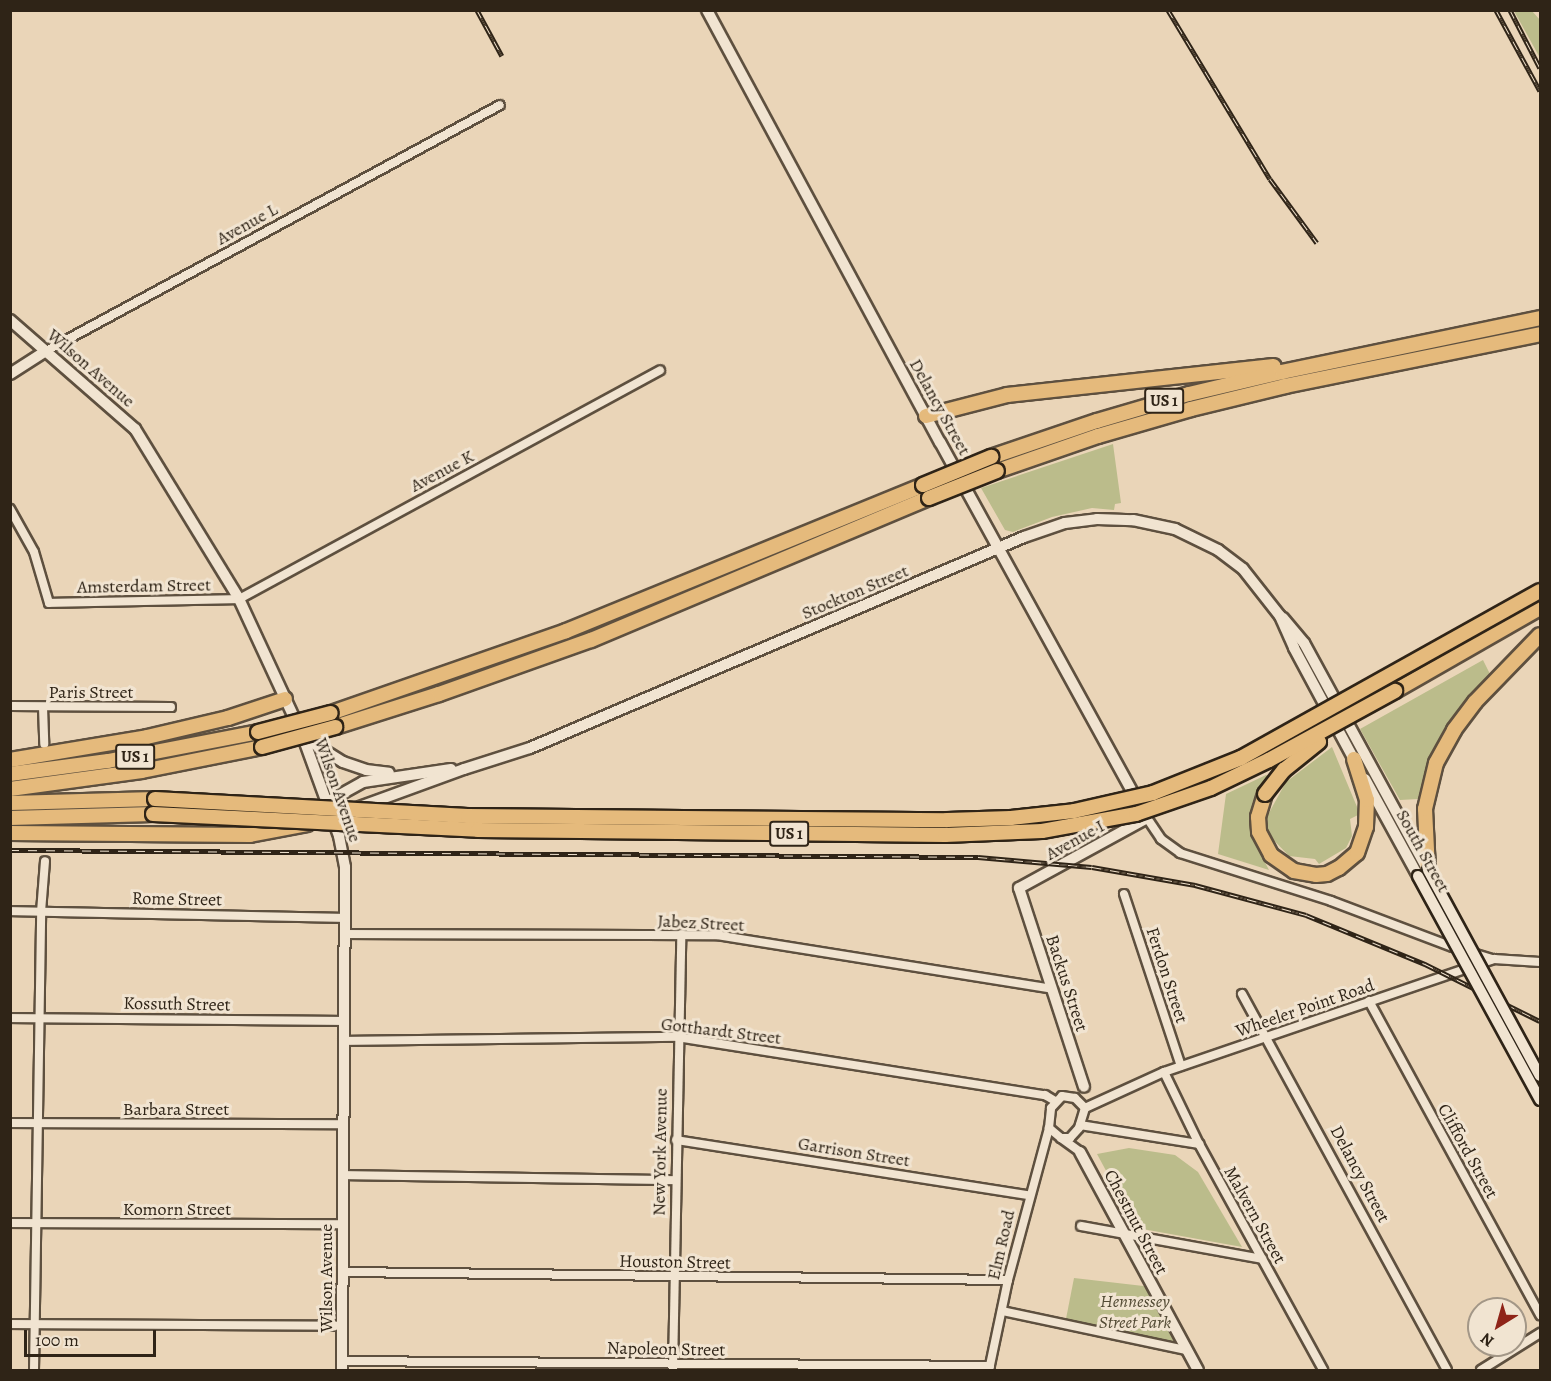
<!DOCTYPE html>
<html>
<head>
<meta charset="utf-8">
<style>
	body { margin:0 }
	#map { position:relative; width:1551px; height:1381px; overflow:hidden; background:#ead5b8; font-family:Alegreya,serif }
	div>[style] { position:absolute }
	.green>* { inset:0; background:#bbbc8b }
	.roads { filter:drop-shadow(2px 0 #5e503f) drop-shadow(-2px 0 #5e503f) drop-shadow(0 2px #5e503f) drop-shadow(0 -2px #5e503f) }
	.street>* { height:8px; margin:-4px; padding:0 4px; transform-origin:4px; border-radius:4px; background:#f1e4d1 }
	.secondary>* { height:10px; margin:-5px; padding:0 5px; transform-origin:5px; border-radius:5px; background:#f1e4d1 }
	.highway>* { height:14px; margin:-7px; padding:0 7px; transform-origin:7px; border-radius:7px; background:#e5ba7c }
	.rail>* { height:5px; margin-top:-2.5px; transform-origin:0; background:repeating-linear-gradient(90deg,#f1e4d1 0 9px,#2f2417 0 18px); box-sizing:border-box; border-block:2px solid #2f2417 }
	.bridges { filter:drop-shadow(2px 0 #2f2417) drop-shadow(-2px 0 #2f2417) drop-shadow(0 2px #2f2417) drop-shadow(0 -2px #2f2417) }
	.secondary-bridge>* { height:10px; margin:-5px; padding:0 5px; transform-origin:5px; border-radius:5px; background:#f1e4d1 }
	.highway-bridge>* { height:14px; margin:-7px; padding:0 7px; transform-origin:7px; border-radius:7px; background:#e5ba7c }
	span { translate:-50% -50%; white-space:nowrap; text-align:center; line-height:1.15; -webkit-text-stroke:6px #f1e4d1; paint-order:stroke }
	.shield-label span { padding:2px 4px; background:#f1e4d1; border:2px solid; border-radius:4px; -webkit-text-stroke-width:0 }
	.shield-label { font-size:16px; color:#2f2417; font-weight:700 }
	.street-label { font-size:18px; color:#2f2417 }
	.park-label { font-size:18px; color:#524a34; font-style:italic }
	.frame { position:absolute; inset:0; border:12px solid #2f2417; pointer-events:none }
	.north { position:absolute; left:1467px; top:1297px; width:60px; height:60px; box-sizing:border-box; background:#f1e4d1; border:2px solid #a39787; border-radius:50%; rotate:217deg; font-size:16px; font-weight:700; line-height:24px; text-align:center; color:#2f2417 }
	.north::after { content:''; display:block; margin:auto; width:21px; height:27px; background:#8f2418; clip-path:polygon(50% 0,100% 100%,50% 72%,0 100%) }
	.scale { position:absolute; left:24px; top:1330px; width:132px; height:27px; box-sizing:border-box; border:3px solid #2f2417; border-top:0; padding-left:8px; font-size:18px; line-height:21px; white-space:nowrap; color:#2f2417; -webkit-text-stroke:4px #f1e4d1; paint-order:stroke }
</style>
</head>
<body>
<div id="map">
	<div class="green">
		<i style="clip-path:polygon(1514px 11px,1532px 11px,1540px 20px,1540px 58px)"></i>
		<i style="clip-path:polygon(1113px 444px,1121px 503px,1115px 504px,1114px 510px,1092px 508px,1052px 517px,1013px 532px,1005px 530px,981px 488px)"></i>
		<i style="clip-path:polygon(1483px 660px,1490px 674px,1462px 707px,1438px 745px,1424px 774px,1418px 799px,1400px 800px,1360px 729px)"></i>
		<i style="clip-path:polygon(1332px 747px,1360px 814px,1350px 819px,1352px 836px,1346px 848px,1319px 864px,1315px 859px,1289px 856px,1267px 833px,1264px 822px,1286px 782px)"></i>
		<i style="clip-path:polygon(1266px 775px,1268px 776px,1253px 801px,1250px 821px,1257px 847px,1269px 870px,1218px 854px,1226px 794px)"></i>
		<i style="clip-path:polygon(1129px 1148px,1175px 1155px,1198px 1172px,1242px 1247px,1137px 1228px,1097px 1154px)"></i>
		<i style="clip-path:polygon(1074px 1278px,1152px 1287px,1186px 1350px,1065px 1324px)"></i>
	</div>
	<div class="roads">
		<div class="street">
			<i style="left:46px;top:351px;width:516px;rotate:-28.45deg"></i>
			<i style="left:10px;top:509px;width:49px;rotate:60.8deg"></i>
			<i style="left:34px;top:552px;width:53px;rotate:73.6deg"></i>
			<i style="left:49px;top:603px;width:190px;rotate:-1.2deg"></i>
			<i style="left:239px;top:599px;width:479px;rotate:-28.5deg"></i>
			<i style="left:10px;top:706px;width:161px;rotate:0.4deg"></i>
			<i style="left:43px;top:707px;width:37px;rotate:88deg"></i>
			<i style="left:1147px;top:818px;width:25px;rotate:56deg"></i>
			<i style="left:1161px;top:839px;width:24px;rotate:36deg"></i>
			<i style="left:1180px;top:853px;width:158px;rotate:17.6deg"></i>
			<i style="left:1331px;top:901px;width:130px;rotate:20.7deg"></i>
			<i style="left:1453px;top:947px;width:41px;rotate:17.1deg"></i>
			<i style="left:1124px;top:894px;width:181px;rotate:71.7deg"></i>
			<i style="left:10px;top:911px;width:334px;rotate:1.2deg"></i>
			<i style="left:345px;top:934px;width:371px;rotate:0.2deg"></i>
			<i style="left:716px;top:935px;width:340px;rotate:9.1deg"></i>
			<i style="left:1242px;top:994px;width:428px;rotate:61.4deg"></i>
			<i style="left:1369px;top:1001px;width:358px;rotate:61.4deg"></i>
			<i style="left:10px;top:1018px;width:333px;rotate:0.5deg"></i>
			<i style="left:343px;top:1041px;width:334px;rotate:-0.7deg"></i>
			<i style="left:677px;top:1037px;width:373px;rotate:9deg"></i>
			<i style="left:1045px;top:1095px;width:12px;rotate:31deg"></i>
			<i style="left:1164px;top:1072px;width:80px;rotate:64.1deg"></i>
			<i style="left:1199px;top:1144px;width:258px;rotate:61.2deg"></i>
			<i style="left:1085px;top:1108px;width:87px;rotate:-24.5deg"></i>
			<i style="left:1164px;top:1072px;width:349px;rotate:-18.9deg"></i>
			<i style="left:1494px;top:959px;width:46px;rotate:3.7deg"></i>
			<i style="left:10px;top:1123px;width:332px;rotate:0.2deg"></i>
			<i style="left:1080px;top:1125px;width:121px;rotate:9.1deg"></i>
			<i style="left:1061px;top:1138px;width:24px;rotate:36deg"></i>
			<i style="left:676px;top:1140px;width:357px;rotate:8.9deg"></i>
			<i style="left:343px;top:1175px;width:332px;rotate:0.9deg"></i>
			<i style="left:10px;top:1223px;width:333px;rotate:0.2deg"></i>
			<i style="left:1081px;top:1226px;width:184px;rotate:10.3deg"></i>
			<i style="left:343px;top:1272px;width:665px;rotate:0.69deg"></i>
			<i style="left:1002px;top:1311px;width:188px;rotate:12deg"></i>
			<i style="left:10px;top:1324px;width:332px;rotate:0.3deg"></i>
			<i style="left:342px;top:1361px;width:648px;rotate:0.44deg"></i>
			<i style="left:34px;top:1370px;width:458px;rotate:-89.1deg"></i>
			<i style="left:41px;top:912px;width:51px;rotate:-85.5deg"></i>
			<i style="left:673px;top:1370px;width:436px;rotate:-88.9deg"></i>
			<i style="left:989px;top:1370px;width:92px;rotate:-78.1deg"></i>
			<i style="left:1008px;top:1280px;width:157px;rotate:-74.9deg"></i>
			<i style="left:1049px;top:1128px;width:20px;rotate:-84deg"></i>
			<i style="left:1051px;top:1108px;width:16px;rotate:-47deg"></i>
			<i style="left:1062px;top:1096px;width:13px;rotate:9deg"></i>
			<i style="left:1075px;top:1098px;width:14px;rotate:45deg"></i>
			<i style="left:1085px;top:1108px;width:21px;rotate:107deg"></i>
			<i style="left:1079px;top:1128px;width:13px;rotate:132deg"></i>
			<i style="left:1070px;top:1138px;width:9px;rotate:180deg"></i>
			<i style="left:1061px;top:1138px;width:16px;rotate:-140deg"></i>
			<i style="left:1481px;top:1370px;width:70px;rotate:-32.1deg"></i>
		</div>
		<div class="secondary">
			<i style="left:707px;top:10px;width:491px;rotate:61.7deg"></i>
			<i style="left:940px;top:442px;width:429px;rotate:61.2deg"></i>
			<i style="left:1147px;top:818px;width:146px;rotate:151.3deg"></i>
			<i style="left:1019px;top:888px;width:209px;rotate:71.9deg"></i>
			<i style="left:10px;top:320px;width:166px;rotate:41.1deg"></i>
			<i style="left:135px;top:429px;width:199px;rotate:58.5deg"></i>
			<i style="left:239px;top:599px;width:152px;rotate:65.1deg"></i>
			<i style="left:303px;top:737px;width:105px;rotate:70deg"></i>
			<i style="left:339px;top:836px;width:32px;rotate:79deg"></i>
			<i style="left:345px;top:867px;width:503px;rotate:90.34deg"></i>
			<i style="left:10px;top:374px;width:43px;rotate:-32.6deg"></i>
			<i style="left:1283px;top:618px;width:33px;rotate:50deg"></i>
			<i style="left:1304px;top:643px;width:257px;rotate:61.4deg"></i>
			<i style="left:303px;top:737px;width:47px;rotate:32deg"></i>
			<i style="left:343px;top:762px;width:24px;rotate:19deg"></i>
			<i style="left:366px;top:770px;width:23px;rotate:7deg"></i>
			<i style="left:1365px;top:779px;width:111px;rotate:61.3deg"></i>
			<i style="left:327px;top:802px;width:41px;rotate:-29.1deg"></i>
			<i style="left:363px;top:782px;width:89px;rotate:-8.4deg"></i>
			<i style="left:332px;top:817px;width:140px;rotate:-20deg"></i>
			<i style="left:464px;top:769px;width:69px;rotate:-17.7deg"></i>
			<i style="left:530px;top:748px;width:537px;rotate:-23.13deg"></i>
			<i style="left:1024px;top:537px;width:43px;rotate:-18.9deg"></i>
			<i style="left:1065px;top:523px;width:32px;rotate:-7deg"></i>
			<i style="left:1097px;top:519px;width:36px;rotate:2deg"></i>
			<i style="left:1133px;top:520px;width:43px;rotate:12.1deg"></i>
			<i style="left:1175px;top:529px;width:48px;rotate:26deg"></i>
			<i style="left:1218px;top:550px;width:31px;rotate:37deg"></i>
			<i style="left:1243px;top:569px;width:60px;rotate:51.8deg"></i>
			<i style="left:1280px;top:616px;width:35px;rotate:66deg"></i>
			<i style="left:1294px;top:648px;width:133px;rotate:61.7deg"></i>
			<i style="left:1080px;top:1152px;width:248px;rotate:61.6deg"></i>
		</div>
		<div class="highway">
			<i style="left:926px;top:416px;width:84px;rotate:-14.5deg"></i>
			<i style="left:1007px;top:395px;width:268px;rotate:-6.2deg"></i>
			<i style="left:991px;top:457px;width:112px;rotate:-18.8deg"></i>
			<i style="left:1097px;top:421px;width:96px;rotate:-16.4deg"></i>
			<i style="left:1189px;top:394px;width:96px;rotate:-13.3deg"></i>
			<i style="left:1282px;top:372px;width:264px;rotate:-11.8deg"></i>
			<i style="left:997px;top:471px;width:107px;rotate:-19.1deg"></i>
			<i style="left:1098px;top:436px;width:97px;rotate:-16.2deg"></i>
			<i style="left:1191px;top:409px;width:97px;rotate:-13.7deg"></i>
			<i style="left:1285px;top:386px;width:260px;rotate:-11.5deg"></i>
			<i style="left:1395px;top:691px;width:167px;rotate:-29.8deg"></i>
			<i style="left:331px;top:713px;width:249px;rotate:-19.2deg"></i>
			<i style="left:566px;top:631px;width:386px;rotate:-22.2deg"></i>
			<i style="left:335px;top:727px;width:109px;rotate:-17.6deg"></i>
			<i style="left:439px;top:694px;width:161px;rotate:-19.6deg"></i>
			<i style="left:591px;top:640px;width:367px;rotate:-22.8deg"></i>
			<i style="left:10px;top:760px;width:139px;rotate:-9.5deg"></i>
			<i style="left:147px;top:737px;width:83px;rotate:-13.2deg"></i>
			<i style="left:228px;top:718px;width:60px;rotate:-18.4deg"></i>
			<i style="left:10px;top:774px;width:99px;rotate:-7.6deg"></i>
			<i style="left:108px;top:761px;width:153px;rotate:-10.9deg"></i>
			<i style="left:10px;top:789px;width:133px;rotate:-7.8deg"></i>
			<i style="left:142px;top:771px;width:122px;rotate:-11.3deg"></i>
			<i style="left:1265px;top:794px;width:24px;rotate:107deg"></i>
			<i style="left:1258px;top:817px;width:15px;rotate:86deg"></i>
			<i style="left:1259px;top:832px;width:26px;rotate:62deg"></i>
			<i style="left:1271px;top:855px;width:28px;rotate:35deg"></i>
			<i style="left:1294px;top:871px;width:22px;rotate:10deg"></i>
			<i style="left:1316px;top:875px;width:11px;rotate:-5deg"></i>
			<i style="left:1327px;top:874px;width:13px;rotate:-27deg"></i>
			<i style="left:1339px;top:868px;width:23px;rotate:-40deg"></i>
			<i style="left:1357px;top:853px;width:28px;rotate:-71deg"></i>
			<i style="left:1366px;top:827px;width:27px;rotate:-88deg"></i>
			<i style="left:1367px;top:800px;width:43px;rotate:-107.6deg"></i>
			<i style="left:10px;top:803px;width:145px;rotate:-1.6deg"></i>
			<i style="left:10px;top:818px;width:143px;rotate:-1.6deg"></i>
			<i style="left:10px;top:833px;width:240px;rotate:0.5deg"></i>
			<i style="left:250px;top:835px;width:58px;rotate:-10.9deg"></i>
			<i style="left:1428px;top:870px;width:61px;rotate:-92.8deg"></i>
			<i style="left:1425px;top:809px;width:47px;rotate:-76.6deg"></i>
			<i style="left:1436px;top:763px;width:38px;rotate:-61deg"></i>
			<i style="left:1454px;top:730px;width:35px;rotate:-53deg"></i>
			<i style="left:1475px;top:702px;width:93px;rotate:-45.9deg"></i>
		</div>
	</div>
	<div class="rail">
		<i style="left:477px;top:10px;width:52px;rotate:61.5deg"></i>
		<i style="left:1168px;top:10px;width:197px;rotate:58.9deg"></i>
		<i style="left:1270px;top:179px;width:79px;rotate:53.7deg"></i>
		<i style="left:1496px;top:10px;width:92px;rotate:61.5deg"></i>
		<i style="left:1510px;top:10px;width:65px;rotate:62.7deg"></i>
		<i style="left:10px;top:850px;width:968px;rotate:0.41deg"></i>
		<i style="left:978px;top:857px;width:114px;rotate:5deg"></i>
		<i style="left:1092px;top:867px;width:105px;rotate:9.9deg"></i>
		<i style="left:1195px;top:885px;width:115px;rotate:15.1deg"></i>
		<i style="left:1306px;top:915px;width:129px;rotate:22.4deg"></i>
		<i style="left:1425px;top:964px;width:128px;rotate:26.4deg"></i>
	</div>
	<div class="bridges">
		<div class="secondary-bridge">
			<i style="left:1428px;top:870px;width:234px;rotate:61.5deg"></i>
			<i style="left:1418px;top:876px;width:255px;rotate:61.4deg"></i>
		</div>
		<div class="highway-bridge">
			<i style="left:923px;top:485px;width:74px;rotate:-22.4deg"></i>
			<i style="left:929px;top:498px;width:73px;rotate:-21.7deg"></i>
			<i style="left:258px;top:732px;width:75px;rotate:-14.6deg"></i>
			<i style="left:262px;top:747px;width:76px;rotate:-15.3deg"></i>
			<i style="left:1265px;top:794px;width:31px;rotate:-52deg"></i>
			<i style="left:1284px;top:770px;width:45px;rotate:-38.7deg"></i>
			<i style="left:155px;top:799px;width:313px;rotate:3.1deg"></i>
			<i style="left:468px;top:816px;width:479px;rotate:0.5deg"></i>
			<i style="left:947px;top:820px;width:64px;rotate:-1.8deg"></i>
			<i style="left:1011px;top:818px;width:63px;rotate:-6.3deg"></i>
			<i style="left:1074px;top:811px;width:81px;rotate:-12.8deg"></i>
			<i style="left:1153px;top:793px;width:95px;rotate:-21.7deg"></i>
			<i style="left:1241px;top:758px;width:342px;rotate:-29.2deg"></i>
			<i style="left:153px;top:814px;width:325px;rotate:2.8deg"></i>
			<i style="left:478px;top:830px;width:467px;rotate:0.6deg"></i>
			<i style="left:945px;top:835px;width:97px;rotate:-2.4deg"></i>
			<i style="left:1042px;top:831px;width:96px;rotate:-10.3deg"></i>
			<i style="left:1136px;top:814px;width:79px;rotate:-19.1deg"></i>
			<i style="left:1211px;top:788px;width:64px;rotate:-25.8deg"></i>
			<i style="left:1269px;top:760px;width:144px;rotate:-28.7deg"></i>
		</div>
	</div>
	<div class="shield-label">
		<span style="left:1164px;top:401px">US 1</span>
		<span style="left:135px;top:757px">US 1</span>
		<span style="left:789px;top:834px">US 1</span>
	</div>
	<div class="street-label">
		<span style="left:247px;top:224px;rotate:-29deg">Avenue L</span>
		<span style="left:91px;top:368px;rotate:41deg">Wilson Avenue</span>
		<span style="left:940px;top:407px;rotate:61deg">Delancy Street</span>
		<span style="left:442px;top:471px;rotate:-28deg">Avenue K</span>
		<span style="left:144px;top:586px;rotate:-1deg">Amsterdam Street</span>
		<span style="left:855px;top:592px;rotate:-23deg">Stockton Street</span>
		<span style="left:91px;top:692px">Paris Street</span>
		<span style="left:338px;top:790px;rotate:71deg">Wilson Avenue</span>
		<span style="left:1075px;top:840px;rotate:-29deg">Avenue I</span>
		<span style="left:1423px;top:851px;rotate:61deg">South Street</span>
		<span style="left:177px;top:899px;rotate:1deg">Rome Street</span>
		<span style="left:701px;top:923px;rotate:3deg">Jabez Street</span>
		<span style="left:1167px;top:975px;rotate:72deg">Ferdon Street</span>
		<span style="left:1067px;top:983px;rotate:72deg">Backus Street</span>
		<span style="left:177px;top:1004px;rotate:1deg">Kossuth Street</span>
		<span style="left:1305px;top:1008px;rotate:-19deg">Wheeler Point Road</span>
		<span style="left:721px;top:1031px;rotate:7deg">Gotthardt Street</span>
		<span style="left:176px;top:1109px">Barbara Street</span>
		<span style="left:1468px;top:1151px;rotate:61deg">Clifford Street</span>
		<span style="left:660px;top:1152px;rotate:-89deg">New York Avenue</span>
		<span style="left:854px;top:1152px;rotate:9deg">Garrison Street</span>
		<span style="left:1360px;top:1174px;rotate:62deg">Delancy Street</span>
		<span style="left:177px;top:1209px">Komorn Street</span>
		<span style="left:1255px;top:1215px;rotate:61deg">Malvern Street</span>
		<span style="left:1136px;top:1222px;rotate:62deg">Chestnut Street</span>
		<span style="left:1001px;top:1245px;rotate:-77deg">Elm Road</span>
		<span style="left:675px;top:1262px;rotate:1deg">Houston Street</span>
		<span style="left:326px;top:1278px;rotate:-90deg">Wilson Avenue</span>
		<span style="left:666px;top:1349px;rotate:1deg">Napoleon Street</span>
	</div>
	<div class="park-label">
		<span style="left:1135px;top:1312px">Hennessey<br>Street Park</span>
	</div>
	<div class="frame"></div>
	<div class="north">N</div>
	<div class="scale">100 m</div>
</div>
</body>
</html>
